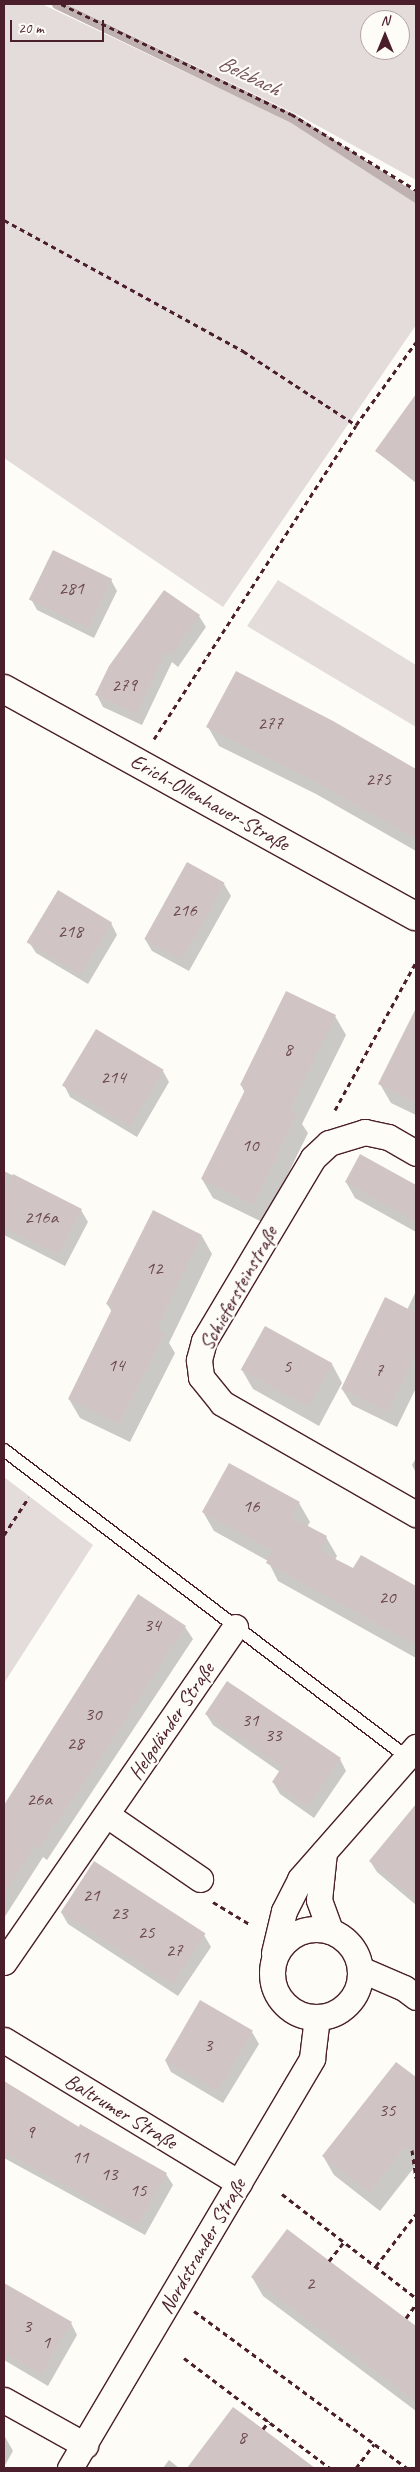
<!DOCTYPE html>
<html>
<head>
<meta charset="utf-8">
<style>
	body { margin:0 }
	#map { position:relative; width:420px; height:2472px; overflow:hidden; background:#fdfcf7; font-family:Caveat,sans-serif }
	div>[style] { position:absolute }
	.green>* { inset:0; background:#e3dcda }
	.shadow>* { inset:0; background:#0003 }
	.stream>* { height:9px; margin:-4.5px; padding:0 4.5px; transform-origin:4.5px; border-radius:4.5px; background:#c0b1b1 }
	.building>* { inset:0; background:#d0c5c4; transform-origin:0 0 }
	.path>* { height:3px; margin-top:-1.5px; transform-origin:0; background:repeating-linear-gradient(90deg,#4a1f2b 0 5px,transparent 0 9px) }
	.roads { filter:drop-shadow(1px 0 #4a1f2b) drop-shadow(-1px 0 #4a1f2b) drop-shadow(0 1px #4a1f2b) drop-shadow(0 -1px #4a1f2b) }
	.lane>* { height:12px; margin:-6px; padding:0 6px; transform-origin:6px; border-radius:6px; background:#fdfcf7 }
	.street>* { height:25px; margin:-12.5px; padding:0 12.5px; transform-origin:12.5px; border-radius:12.5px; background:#fdfcf7 }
	.street>.ring { margin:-12.5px; padding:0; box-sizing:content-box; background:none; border:25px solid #fdfcf7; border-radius:50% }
	.secondary>* { height:28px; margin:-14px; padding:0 14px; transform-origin:14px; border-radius:14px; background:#fdfcf7 }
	span { translate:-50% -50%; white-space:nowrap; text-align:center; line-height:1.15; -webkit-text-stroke:4.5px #fdfcf7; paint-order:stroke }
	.number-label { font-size:19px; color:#6c4851 }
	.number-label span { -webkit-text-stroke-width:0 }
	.street-label { font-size:21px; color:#4a1f2b }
	.water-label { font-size:22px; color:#73525a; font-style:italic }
	.frame { position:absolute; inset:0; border:5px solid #4a1f2b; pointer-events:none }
	.north { position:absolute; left:360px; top:10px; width:50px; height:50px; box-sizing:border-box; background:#fdfcf7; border:1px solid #b5a4a5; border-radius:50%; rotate:0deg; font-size:14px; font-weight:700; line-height:20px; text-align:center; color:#4a1f2b }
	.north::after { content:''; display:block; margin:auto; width:18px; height:22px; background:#4a1f2b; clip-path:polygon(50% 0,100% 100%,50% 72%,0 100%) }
	.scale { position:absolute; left:10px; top:20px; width:94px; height:22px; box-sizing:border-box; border:2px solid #4a1f2b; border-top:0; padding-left:6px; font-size:15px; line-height:18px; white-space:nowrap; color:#4a1f2b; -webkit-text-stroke:4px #fdfcf7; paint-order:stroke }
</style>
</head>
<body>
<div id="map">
	<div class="green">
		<i style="clip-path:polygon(4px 4px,42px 4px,290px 122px,416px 199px,416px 325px,223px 607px,4px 458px)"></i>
		<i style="clip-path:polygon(evenodd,66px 4px,416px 4px,416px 180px,300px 116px,66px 4px,370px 20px,400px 20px,400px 50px,370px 50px,370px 20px)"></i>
		<i style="clip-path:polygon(278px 580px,416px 665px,416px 727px,247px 626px)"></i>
		<i style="clip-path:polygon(4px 1477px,93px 1545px,4px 1683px)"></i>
	</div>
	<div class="shadow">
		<i style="clip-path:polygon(402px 415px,416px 425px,416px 483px,376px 451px)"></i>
		<i style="clip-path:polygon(111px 580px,117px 591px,94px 638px,37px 610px,31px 599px)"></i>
		<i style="clip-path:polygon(199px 616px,206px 627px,178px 667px,172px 662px,142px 725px,103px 707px,97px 695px)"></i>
		<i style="clip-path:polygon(332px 722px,416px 770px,416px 851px,316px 794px,219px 746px,208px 727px)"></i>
		<i style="clip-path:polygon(224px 884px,231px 896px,189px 971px,152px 951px,145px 939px)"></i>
		<i style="clip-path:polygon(111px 923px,117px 935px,88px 984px,36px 953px,29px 942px)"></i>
		<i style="clip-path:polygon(416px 1011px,416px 1115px,391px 1103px,380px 1084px)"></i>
		<i style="clip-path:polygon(335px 1016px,346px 1035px,302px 1124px,308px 1133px,264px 1223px,213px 1198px,202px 1179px,245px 1093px,241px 1085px)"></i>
		<i style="clip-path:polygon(163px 1071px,169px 1082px,137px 1137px,70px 1097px,64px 1085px)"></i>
		<i style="clip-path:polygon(361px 1156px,416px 1187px,416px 1232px,355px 1198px,346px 1182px)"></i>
		<i style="clip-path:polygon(4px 1171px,81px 1210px,88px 1222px,65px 1266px,4px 1235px,4px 1200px,8px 1199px,4px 1197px)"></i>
		<i style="clip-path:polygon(202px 1236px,212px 1254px,169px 1343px,175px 1353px,130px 1442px,80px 1418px,69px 1399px,112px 1312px,107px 1304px)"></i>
		<i style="clip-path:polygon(416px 1291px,416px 1388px,397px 1427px,352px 1405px,342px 1389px,407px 1310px)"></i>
		<i style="clip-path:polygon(332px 1364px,342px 1383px,319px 1426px,253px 1389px,242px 1370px)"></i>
		<i style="clip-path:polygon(416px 1458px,416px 1473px,412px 1465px)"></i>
		<i style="clip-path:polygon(299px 1503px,310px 1522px,307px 1527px,326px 1537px,337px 1556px,335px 1560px,354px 1570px,361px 1557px,416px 1587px,416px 1658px,278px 1581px,268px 1561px,214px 1531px,203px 1512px)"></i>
		<i style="clip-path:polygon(139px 1596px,185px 1627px,193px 1639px,47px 1860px,43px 1857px,4px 1918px,4px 1807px)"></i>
		<i style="clip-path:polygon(206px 1714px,340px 1759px,346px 1771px,314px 1818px,280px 1794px,273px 1782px,280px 1772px,213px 1725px)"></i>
		<i style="clip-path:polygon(409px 1815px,416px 1821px,416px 1905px,377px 1872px,370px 1861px)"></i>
		<i style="clip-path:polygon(95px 1863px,204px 1935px,211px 1947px,178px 1996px,68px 1924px,61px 1912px)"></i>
		<i style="clip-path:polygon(252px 2032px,259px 2044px,223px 2103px,171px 2072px,165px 2060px)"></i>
		<i style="clip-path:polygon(397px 2063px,416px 2079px,416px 2165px,380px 2211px,334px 2175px,323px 2156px)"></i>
		<i style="clip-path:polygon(4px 2083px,79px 2129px,166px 2174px,173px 2185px,145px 2235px,4px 2158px)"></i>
		<i style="clip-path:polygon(287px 2231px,416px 2328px,416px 2411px,263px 2296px,252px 2277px)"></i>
		<i style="clip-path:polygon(4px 2284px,71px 2323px,77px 2335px,48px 2386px,4px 2360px)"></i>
		<i style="clip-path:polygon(233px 2408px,313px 2468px,189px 2468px)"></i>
		<i style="clip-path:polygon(4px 2435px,13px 2451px,4px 2467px)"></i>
		<i style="clip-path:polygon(169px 2460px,179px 2468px,163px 2468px)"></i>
	</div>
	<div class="stream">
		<i style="left:56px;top:4px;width:262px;rotate:25.8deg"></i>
		<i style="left:292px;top:118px;width:148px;rotate:32.8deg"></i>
	</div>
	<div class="building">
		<i style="clip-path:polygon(416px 394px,416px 481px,375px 451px)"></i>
		<i style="left:53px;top:550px;width:66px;height:55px;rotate:26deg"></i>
		<i style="clip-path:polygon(164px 590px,200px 615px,171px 656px,165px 652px,136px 714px,95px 695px,109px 666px)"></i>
		<i style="clip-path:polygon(236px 671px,333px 721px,416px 769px,416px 839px,305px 776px,206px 727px)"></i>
		<i style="left:187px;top:862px;width:43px;height:88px;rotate:29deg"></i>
		<i style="left:58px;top:890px;width:63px;height:61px;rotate:31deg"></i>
		<i style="clip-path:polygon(286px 991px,336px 1015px,290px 1109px,298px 1113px,253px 1205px,201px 1179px,246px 1088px,240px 1085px)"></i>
		<i style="clip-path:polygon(416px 1008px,416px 1103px,378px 1084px)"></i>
		<i style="left:96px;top:1029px;width:79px;height:66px;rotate:31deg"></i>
		<i style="clip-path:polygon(360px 1154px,416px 1185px,416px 1222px,345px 1182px)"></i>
		<i style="clip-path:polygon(13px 1174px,82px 1209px,59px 1255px,4px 1228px,4px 1193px)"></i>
		<i style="clip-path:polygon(153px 1210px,202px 1235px,156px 1329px,165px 1333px,119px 1424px,68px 1399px,113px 1307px,106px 1304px)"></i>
		<i style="clip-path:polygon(385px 1297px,416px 1313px,416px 1352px,387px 1412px,341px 1389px)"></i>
		<i style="left:265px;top:1326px;width:77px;height:50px;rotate:29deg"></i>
		<i style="clip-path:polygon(229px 1463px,300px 1502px,291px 1517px,327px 1536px,320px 1551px,353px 1568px,361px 1555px,416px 1586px,416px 1645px,266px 1563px,272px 1551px,202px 1512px)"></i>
		<i style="clip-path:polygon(138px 1594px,186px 1626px,89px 1775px,39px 1848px,35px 1845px,4px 1895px,4px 1805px)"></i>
		<i style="clip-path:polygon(227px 1681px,341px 1758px,307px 1807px,272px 1782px,282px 1767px,205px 1714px)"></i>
		<i style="clip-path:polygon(416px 1804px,416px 1900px,369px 1861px)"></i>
		<i style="left:94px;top:1861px;width:133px;height:61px;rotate:33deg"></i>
		<i style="left:200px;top:2000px;width:61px;height:70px;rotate:30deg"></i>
		<i style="clip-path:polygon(396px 2062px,416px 2077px,416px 2154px,406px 2146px,369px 2193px,322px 2156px)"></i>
		<i style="clip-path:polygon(4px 2081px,79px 2127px,80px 2124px,167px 2173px,138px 2225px,4px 2152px)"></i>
		<i style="clip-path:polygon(287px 2229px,416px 2326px,416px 2402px,251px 2277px)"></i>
		<i style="clip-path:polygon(4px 2283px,72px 2322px,41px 2375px,4px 2353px)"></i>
		<i style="clip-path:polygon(233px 2407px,263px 2429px,315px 2468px,187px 2468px)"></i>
	</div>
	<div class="path">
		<i style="left:61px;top:4px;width:255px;rotate:25.6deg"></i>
		<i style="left:291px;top:114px;width:146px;rotate:31.3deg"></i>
		<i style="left:4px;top:220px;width:273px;rotate:28.7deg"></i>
		<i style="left:243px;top:351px;width:135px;rotate:33.2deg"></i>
		<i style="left:154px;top:739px;width:373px;rotate:-57.2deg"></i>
		<i style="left:356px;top:425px;width:102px;rotate:-54.1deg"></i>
		<i style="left:335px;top:1110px;width:169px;rotate:-61.3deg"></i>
		<i style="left:4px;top:1535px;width:45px;rotate:-56.7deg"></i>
		<i style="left:213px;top:1902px;width:44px;rotate:31.2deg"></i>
		<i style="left:412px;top:2150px;width:28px;rotate:82deg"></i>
		<i style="left:282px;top:2194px;width:170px;rotate:37.8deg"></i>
		<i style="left:329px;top:2261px;width:24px;rotate:-52deg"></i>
		<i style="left:376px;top:2266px;width:66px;rotate:-52.4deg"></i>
		<i style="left:194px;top:2311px;width:265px;rotate:36.4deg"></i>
		<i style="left:406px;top:2318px;width:17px;rotate:-54deg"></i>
		<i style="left:184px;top:2358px;width:183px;rotate:37deg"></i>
		<i style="left:263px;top:2429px;width:10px;rotate:-53deg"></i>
		<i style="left:356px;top:2468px;width:30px;rotate:-53deg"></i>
	</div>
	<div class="roads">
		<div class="lane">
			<i style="left:4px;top:1450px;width:508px;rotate:37.32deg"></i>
		</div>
		<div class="street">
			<i style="left:416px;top:1153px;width:32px;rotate:-150deg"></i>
			<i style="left:388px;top:1137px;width:24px;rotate:-168deg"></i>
			<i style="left:365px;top:1132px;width:38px;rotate:163deg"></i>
			<i style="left:329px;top:1143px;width:22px;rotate:137deg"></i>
			<i style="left:313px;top:1158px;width:213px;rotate:120.8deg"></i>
			<i style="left:204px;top:1341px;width:20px;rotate:105deg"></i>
			<i style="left:199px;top:1360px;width:17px;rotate:83deg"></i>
			<i style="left:201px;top:1377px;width:33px;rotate:51deg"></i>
			<i style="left:222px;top:1403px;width:224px;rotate:29.8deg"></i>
			<i style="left:107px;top:1815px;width:113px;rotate:34.5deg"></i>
			<i style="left:324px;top:1852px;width:48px;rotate:95.9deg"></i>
			<i style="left:319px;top:1900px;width:33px;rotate:70deg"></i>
			<i class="ring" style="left:272px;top:1929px;width:63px;height:63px"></i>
			<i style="left:274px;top:1953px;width:43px;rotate:-76.6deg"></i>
			<i style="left:284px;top:1911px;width:36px;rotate:-63deg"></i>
			<i style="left:300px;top:1879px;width:176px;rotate:-48.7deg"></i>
			<i style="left:4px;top:1962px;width:407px;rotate:-55.4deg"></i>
			<i style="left:360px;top:1969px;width:48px;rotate:23.4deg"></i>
			<i style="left:404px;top:1988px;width:15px;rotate:37deg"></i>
			<i style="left:4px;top:2040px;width:275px;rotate:31.3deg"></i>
			<i style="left:4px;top:2400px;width:93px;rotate:29.1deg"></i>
			<i style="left:70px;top:2468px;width:476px;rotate:-59.4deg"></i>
			<i style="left:312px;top:2058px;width:41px;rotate:-83deg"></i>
		</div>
		<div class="secondary">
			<i style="left:4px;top:689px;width:470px;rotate:28.9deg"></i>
		</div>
	</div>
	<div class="number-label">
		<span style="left:71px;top:589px">281</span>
		<span style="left:124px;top:686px">279</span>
		<span style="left:270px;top:724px">277</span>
		<span style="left:378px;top:780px">275</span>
		<span style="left:184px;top:911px">216</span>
		<span style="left:70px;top:932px">218</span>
		<span style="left:288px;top:1050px">8</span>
		<span style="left:113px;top:1078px">214</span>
		<span style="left:250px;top:1146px">10</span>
		<span style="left:41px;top:1218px">216a</span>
		<span style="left:154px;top:1269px">12</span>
		<span style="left:116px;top:1366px">14</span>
		<span style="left:287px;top:1367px">5</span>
		<span style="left:379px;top:1371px">7</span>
		<span style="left:251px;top:1507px">16</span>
		<span style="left:387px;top:1598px">20</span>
		<span style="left:152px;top:1626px">34</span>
		<span style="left:93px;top:1715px">30</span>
		<span style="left:250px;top:1721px">31</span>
		<span style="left:273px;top:1736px">33</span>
		<span style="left:75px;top:1744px">28</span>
		<span style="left:39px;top:1800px">26a</span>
		<span style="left:91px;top:1896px">21</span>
		<span style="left:119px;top:1914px">23</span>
		<span style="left:146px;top:1933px">25</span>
		<span style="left:174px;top:1951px">27</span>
		<span style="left:208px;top:2046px">3</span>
		<span style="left:387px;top:2111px">35</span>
		<span style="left:30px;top:2133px">9</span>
		<span style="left:80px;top:2158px">11</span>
		<span style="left:109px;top:2175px">13</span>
		<span style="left:138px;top:2191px">15</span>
		<span style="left:310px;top:2284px">2</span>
		<span style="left:27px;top:2327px">3</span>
		<span style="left:46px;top:2343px">1</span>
		<span style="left:242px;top:2438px">8</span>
	</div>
	<div class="street-label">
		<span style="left:210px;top:802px;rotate:29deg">Erich-Ollenhauer-Straße</span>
		<span style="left:238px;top:1288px;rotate:-61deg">Schiefersteinstraße</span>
		<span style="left:171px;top:1721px;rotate:-56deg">Helgoländer Straße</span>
		<span style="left:121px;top:2111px;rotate:31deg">Baltrumer Straße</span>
		<span style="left:202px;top:2246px;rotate:-60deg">Nordstrander Straße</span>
	</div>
	<div class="water-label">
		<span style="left:249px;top:76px;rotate:26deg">Belzbach</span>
	</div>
	<div class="frame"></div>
	<div class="north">N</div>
	<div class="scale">20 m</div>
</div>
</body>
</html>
